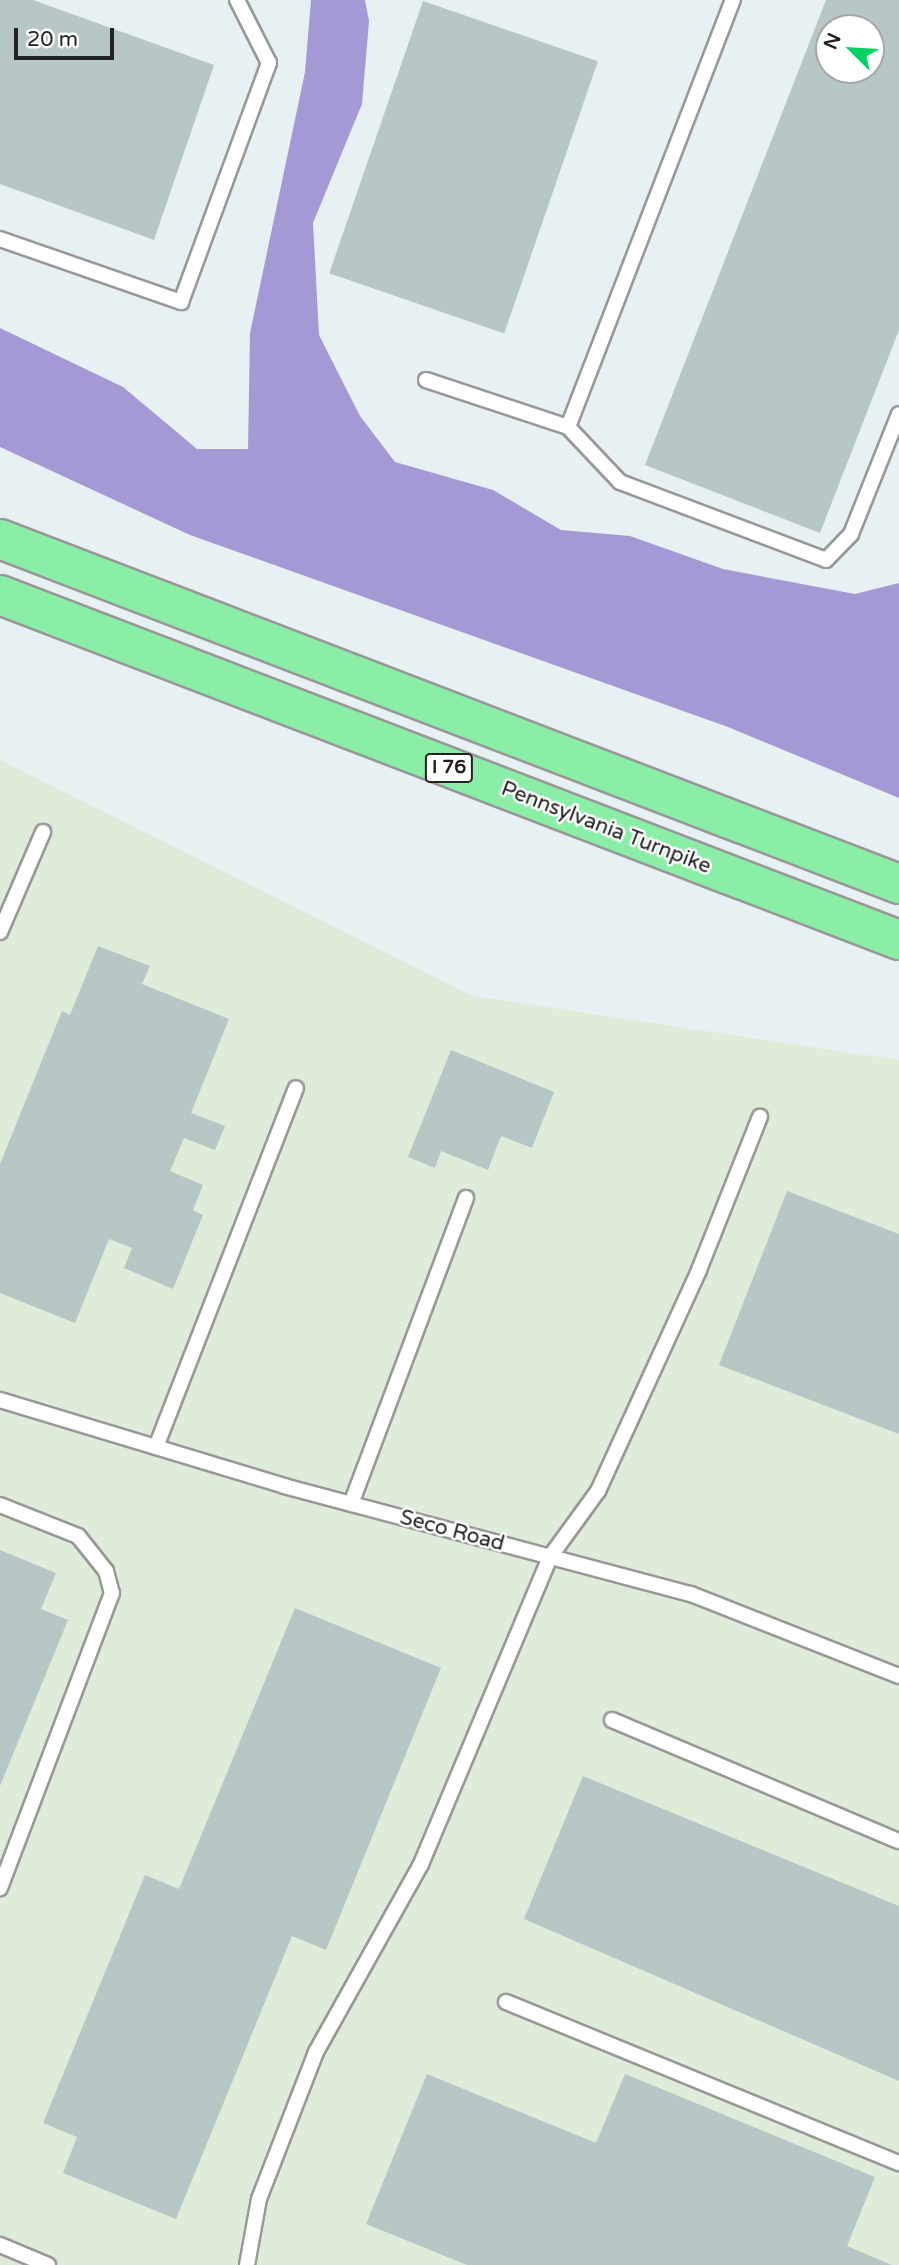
<!DOCTYPE html>
<html>
<head>
<meta charset="utf-8">
<style>
	body { margin:0 }
	#map { position:relative; width:899px; height:2265px; overflow:hidden; background:#e7f0f2; font-family:"Varela Round",sans-serif }
	div>[style] { position:absolute }
	.industrial>* { inset:0; background:#dfecd9 }
	.forest>* { inset:0; background:#a499d4 }
	.building>* { inset:0; background:#b6c7c6; transform-origin:0 0 }
	.roads { filter:drop-shadow(2px 0 #989898) drop-shadow(-2px 0 #989898) drop-shadow(0 2px #989898) drop-shadow(0 -2px #989898) }
	.lane>* { height:14px; margin:-7px; padding:0 7px; transform-origin:7px; border-radius:7px; background:#fff }
	.highway>* { height:38px; margin:-19px; padding:0 19px; transform-origin:19px; border-radius:19px; background:#8aeea7 }
	span { translate:-50% -50%; white-space:nowrap; text-align:center; line-height:1.15; -webkit-text-stroke:5px #fff; paint-order:stroke }
	.shield-label span { padding:2px 5px; background:#fff; border:2px solid; border-radius:5px; -webkit-text-stroke-width:0 }
	.shield-label { font-size:19px; color:#212121; font-weight:700 }
	.street-label { font-size:21px; color:#212121 }
	.north { position:absolute; left:815px; top:14px; width:70px; height:70px; box-sizing:border-box; background:#fff; border:2px solid #a6a6a6; border-radius:50%; rotate:294deg; font-size:19px; font-weight:700; line-height:28px; text-align:center; color:#212121 }
	.north::after { content:''; display:block; margin:auto; width:24px; height:32px; background:#00d264; clip-path:polygon(50% 0,100% 100%,50% 72%,0 100%) }
	.scale { position:absolute; left:14px; top:28px; width:100px; height:32px; box-sizing:border-box; border:4px solid #212121; border-top:0; padding-left:9px; font-size:21px; line-height:24px; white-space:nowrap; color:#212121; -webkit-text-stroke:5px #fff; paint-order:stroke }
</style>
</head>
<body>
<div id="map">
	<div class="industrial">
		<i style="clip-path:polygon(0 760px,473px 996px,899px 1060px,899px 2265px,0 2265px)"></i>
	</div>
	<div class="forest">
		<i style="clip-path:polygon(311px 0,365px 0,369px 21px,362px 104px,313px 223px,319px 335px,360px 416px,395px 462px,493px 490px,561px 530px,630px 536px,723px 569px,855px 594px,899px 583px,899px 798px,728px 727px,190px 535px,0 447px,0 328px,123px 387px,197px 449px,248px 449px,250px 333px,305px 72px)"></i>
	</div>
	<div class="building">
		<i style="clip-path:polygon(0 0,33px 0,214px 65px,154px 240px,0 184px)"></i>
		<i style="clip-path:polygon(evenodd,826px 0,899px 0,899px 330px,820px 533px,645px 465px,826px 0,829px 28px,871px 28px,871px 70px,829px 70px,829px 28px)"></i>
		<i style="left:423px;top:1px;width:185px;height:288px;rotate:19deg"></i>
		<i style="clip-path:polygon(98px 946px,150px 966px,142px 984px,229px 1019px,191px 1113px,225px 1126px,215px 1150px,184px 1138px,170px 1171px,203px 1185px,193px 1210px,203px 1215px,173px 1289px,124px 1268px,132px 1248px,109px 1239px,75px 1323px,0 1293px,0 1164px,62px 1011px,70px 1015px)"></i>
		<i style="clip-path:polygon(451px 1050px,554px 1092px,532px 1148px,501px 1136px,488px 1170px,441px 1151px,435px 1168px,408px 1157px)"></i>
		<i style="clip-path:polygon(787px 1191px,899px 1234px,899px 1434px,719px 1365px)"></i>
		<i style="clip-path:polygon(0 1550px,56px 1573px,41px 1609px,68px 1620px,0 1786px)"></i>
		<i style="clip-path:polygon(295px 1608px,441px 1668px,326px 1950px,292px 1936px,176px 2219px,63px 2173px,77px 2137px,43px 2123px,145px 1875px,179px 1889px)"></i>
		<i style="clip-path:polygon(583px 1776px,899px 1906px,899px 2081px,524px 1919px)"></i>
		<i style="clip-path:polygon(427px 2074px,596px 2143px,625px 2074px,875px 2177px,847px 2246px,892px 2265px,467px 2265px,366px 2224px)"></i>
	</div>
	<div class="roads">
		<div class="lane">
			<i style="left:0;top:239px;width:192px;rotate:19.2deg"></i>
			<i style="left:181px;top:302px;width:255px;rotate:-69.8deg"></i>
			<i style="left:269px;top:63px;width:71px;rotate:-116.9deg"></i>
			<i style="left:426px;top:380px;width:150px;rotate:18.3deg"></i>
			<i style="left:568px;top:427px;width:76px;rotate:46.6deg"></i>
			<i style="left:620px;top:482px;width:220px;rotate:20.7deg"></i>
			<i style="left:826px;top:560px;width:36px;rotate:-46deg"></i>
			<i style="left:851px;top:534px;width:129px;rotate:-68.2deg"></i>
			<i style="left:568px;top:427px;width:458px;rotate:-68.9deg"></i>
			<i style="left:0;top:932px;width:109px;rotate:-66.7deg"></i>
			<i style="left:0;top:1400px;width:297px;rotate:16.8deg"></i>
			<i style="left:284px;top:1486px;width:421px;rotate:14.9deg"></i>
			<i style="left:691px;top:1594px;width:224px;rotate:21.5deg"></i>
			<i style="left:156px;top:1447px;width:385px;rotate:-68.7deg"></i>
			<i style="left:351px;top:1504px;width:327px;rotate:-69.4deg"></i>
			<i style="left:0;top:1505px;width:84px;rotate:21.7deg"></i>
			<i style="left:78px;top:1536px;width:45px;rotate:51.3deg"></i>
			<i style="left:106px;top:1571px;width:23px;rotate:75deg"></i>
			<i style="left:112px;top:1593px;width:316px;rotate:110.8deg"></i>
			<i style="left:612px;top:1720px;width:311px;rotate:22.9deg"></i>
			<i style="left:506px;top:2002px;width:425px;rotate:22.3deg"></i>
			<i style="left:0;top:2245px;width:52px;rotate:22.6deg"></i>
			<i style="left:247px;top:2265px;width:67px;rotate:-79.7deg"></i>
			<i style="left:259px;top:2199px;width:158px;rotate:-68.8deg"></i>
			<i style="left:316px;top:2052px;width:215px;rotate:-60.8deg"></i>
			<i style="left:421px;top:1864px;width:333px;rotate:-67.2deg"></i>
			<i style="left:550px;top:1557px;width:82px;rotate:-54deg"></i>
			<i style="left:598px;top:1491px;width:243px;rotate:-65.4deg"></i>
			<i style="left:699px;top:1270px;width:165px;rotate:-68.3deg"></i>
		</div>
		<div class="highway">
			<i style="left:0;top:539px;width:963px;rotate:20.99deg"></i>
			<i style="left:0;top:595px;width:963px;rotate:20.99deg"></i>
		</div>
	</div>
	<div class="shield-label">
		<span style="left:449px;top:768px">I 76</span>
	</div>
	<div class="street-label">
		<span style="left:606px;top:828px;rotate:21deg">Pennsylvania Turnpike</span>
		<span style="left:452px;top:1531px;rotate:15deg">Seco Road</span>
	</div>
	<div class="north">N</div>
	<div class="scale">20 m</div>
</div>
</body>
</html>
